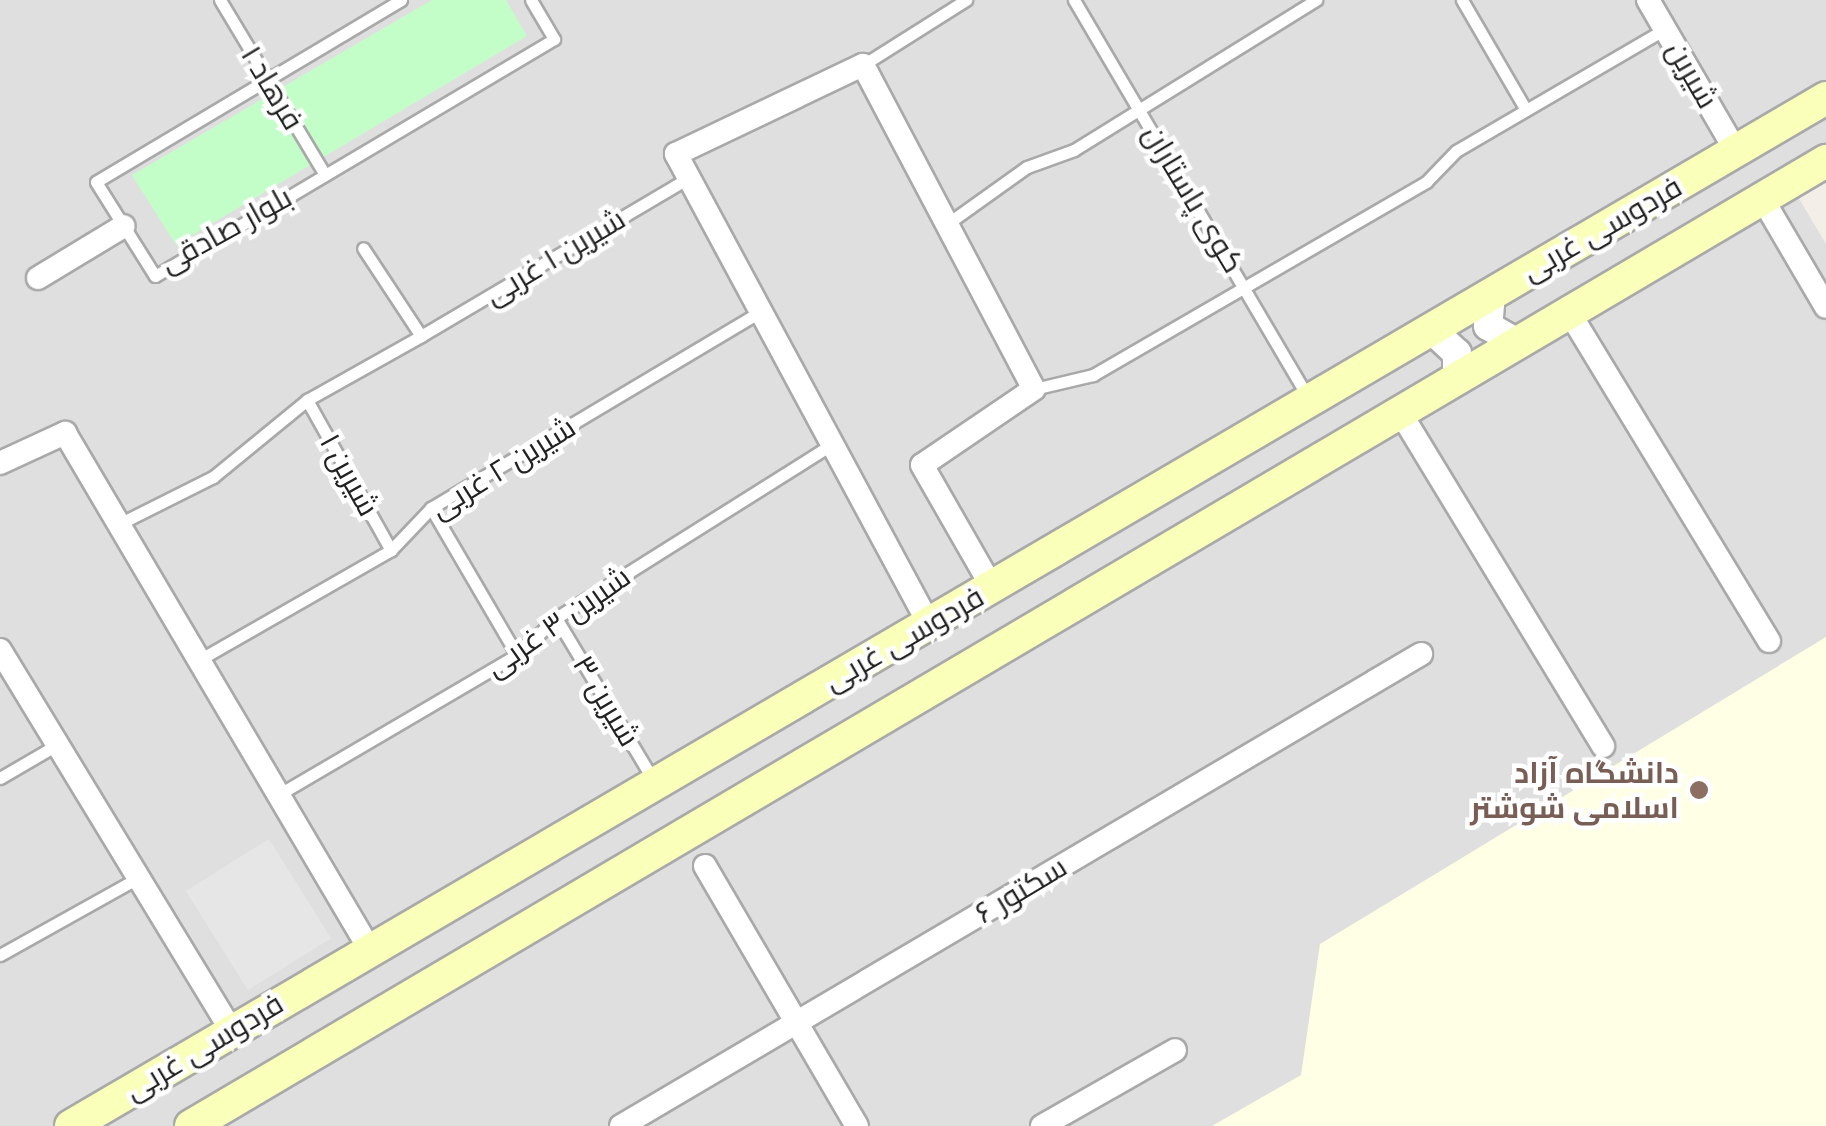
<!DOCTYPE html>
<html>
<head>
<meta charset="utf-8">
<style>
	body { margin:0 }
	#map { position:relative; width:1826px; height:1126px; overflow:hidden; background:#f3efe8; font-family:"Space Grotesk",Cairo,sans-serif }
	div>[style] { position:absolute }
	.residential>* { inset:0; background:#e0dfdf }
	.education>* { inset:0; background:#feffe4 }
	.park>* { inset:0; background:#c3fec9 }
	.parking>* { inset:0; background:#e6e6e6; transform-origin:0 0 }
	.roads { filter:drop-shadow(2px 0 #a9a9a9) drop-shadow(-2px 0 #a9a9a9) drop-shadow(0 2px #a9a9a9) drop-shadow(0 -2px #a9a9a9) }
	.service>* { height:11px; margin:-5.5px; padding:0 5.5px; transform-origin:5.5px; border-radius:5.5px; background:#fff }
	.minor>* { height:22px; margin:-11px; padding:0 11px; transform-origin:11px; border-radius:11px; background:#fff }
	.tertiary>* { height:28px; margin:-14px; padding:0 14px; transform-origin:14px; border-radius:14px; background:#fff }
	.secondary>* { height:32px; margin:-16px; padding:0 16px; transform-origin:16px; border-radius:16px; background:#faffba }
	.dots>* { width:28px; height:28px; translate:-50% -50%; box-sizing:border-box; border:5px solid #fff; border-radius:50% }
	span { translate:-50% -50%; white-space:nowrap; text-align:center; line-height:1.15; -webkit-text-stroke:9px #fff; paint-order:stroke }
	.street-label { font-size:30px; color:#222 }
	.education-label { font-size:30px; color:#785e54; font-weight:700 }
	.right { translate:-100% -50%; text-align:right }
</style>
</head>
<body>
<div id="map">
	<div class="residential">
		<i style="clip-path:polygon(0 0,1826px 0,1826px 145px,1782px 170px,1826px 244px,1826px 1126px,0 1126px)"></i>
	</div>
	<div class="education">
		<i style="clip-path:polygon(1826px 637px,1826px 1126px,1212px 1126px,1301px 1075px,1320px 944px)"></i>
	</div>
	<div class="park">
		<i style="clip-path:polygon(432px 0,506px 0,527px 36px,176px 245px,132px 175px)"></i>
	</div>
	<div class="parking">
		<i style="left:269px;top:839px;width:117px;height:98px;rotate:58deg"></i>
	</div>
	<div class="roads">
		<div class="service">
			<i style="left:220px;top:0;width:204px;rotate:59deg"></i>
			<i style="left:401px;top:0;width:355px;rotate:149.2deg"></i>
			<i style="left:96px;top:182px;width:111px;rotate:57.9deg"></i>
			<i style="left:155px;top:276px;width:464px;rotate:-30.7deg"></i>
			<i style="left:554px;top:39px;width:45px;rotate:-120.5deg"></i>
			<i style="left:1074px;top:0;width:461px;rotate:59.5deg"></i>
			<i style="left:1462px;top:0;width:127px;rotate:59.8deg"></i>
			<i style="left:863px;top:65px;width:122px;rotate:-32.3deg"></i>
			<i style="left:947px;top:224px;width:98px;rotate:-35.5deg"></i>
			<i style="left:1027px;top:167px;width:50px;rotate:-19.9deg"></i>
			<i style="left:1074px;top:150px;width:285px;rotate:-31.8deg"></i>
			<i style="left:421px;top:336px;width:310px;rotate:-30.6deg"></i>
			<i style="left:1034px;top:389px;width:61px;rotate:-13.3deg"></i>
			<i style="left:1093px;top:375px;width:385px;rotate:-30.1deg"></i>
			<i style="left:1426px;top:182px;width:43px;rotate:-45.9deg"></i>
			<i style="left:1456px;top:151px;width:242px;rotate:-30.3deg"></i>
			<i style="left:307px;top:400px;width:172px;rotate:60.8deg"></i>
			<i style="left:431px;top:508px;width:170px;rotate:59.7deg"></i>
			<i style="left:119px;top:524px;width:105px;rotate:-26.6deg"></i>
			<i style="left:213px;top:477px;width:122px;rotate:-39.3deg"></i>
			<i style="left:307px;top:400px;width:131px;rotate:-29.3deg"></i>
			<i style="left:421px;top:336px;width:105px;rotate:-123.4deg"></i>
			<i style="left:556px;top:618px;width:190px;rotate:59deg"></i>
			<i style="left:199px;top:660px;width:221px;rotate:-29.8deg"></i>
			<i style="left:391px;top:550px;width:58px;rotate:-46.4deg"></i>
			<i style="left:431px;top:508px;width:384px;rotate:-30.8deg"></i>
			<i style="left:0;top:778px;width:61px;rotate:-30.3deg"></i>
			<i style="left:278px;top:795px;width:277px;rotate:-30.4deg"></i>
			<i style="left:517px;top:655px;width:54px;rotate:-43.5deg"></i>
			<i style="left:556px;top:618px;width:330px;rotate:-32.2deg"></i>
			<i style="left:0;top:955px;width:156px;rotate:-29.2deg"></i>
		</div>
		<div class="minor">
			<i style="left:1648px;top:0;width:175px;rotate:59.8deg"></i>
			<i style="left:1762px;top:198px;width:126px;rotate:59.6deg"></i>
			<i style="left:38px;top:278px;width:100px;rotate:-31.2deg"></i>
			<i style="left:1569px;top:312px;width:385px;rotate:58.7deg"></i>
			<i style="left:1400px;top:412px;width:391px;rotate:58.7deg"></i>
			<i style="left:0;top:463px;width:72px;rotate:-24.8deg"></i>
			<i style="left:65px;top:433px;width:600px;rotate:59.46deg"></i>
			<i style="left:929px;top:624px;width:534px;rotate:-118.29deg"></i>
			<i style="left:676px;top:154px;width:207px;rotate:-25.5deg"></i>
			<i style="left:863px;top:65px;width:366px;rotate:62.2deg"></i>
			<i style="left:1034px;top:389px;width:135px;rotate:145.8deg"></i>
			<i style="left:922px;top:465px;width:141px;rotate:60.2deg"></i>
			<i style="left:0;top:650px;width:445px;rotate:58.7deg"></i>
			<i style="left:705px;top:866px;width:301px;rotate:59.7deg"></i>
			<i style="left:621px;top:1126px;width:929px;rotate:-30.54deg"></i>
			<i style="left:1042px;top:1126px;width:153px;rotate:-29.7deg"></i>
		</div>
		<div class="tertiary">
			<i style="left:1491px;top:294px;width:32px;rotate:95deg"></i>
			<i style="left:1488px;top:326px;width:34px;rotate:30deg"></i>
			<i style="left:1431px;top:329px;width:35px;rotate:43deg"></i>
			<i style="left:1457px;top:353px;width:25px;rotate:90deg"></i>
		</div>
		<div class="secondary">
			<i style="left:71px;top:1126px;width:2034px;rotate:-30.36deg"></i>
			<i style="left:191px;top:1126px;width:1899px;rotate:-30.55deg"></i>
		</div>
	</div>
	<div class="dots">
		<i style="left:1699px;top:790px;background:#8d6e63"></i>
	</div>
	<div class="street-label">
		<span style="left:1692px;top:75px;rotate:60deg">شیرین</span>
		<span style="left:272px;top:88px;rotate:59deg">فرهاد ۱</span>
		<span style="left:1193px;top:199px;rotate:59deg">کوی پاستاران</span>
		<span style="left:1602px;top:229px;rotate:-30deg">فردوسی غربی</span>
		<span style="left:226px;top:230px;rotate:-29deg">بلوار صادقی</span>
		<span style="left:555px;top:257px;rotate:-31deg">شیرین ۱ غربی</span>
		<span style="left:503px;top:468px;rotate:-32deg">شیرین ۲ غربی</span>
		<span style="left:349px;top:475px;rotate:61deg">شیرین ۱</span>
		<span style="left:558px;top:622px;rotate:-35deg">شیرین ۳ غربی</span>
		<span style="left:904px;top:639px;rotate:-30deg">فردوسی غربی</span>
		<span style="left:606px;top:701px;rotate:59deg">شیرین ۳</span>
		<span style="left:1021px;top:890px;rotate:-31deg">سکتور ۶</span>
		<span style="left:204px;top:1047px;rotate:-31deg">فردوسی غربی</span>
	</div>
	<div class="education-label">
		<span class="right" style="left:1679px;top:790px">دانشگاه آزاد<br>اسلامی شوشتر</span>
	</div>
</div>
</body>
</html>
